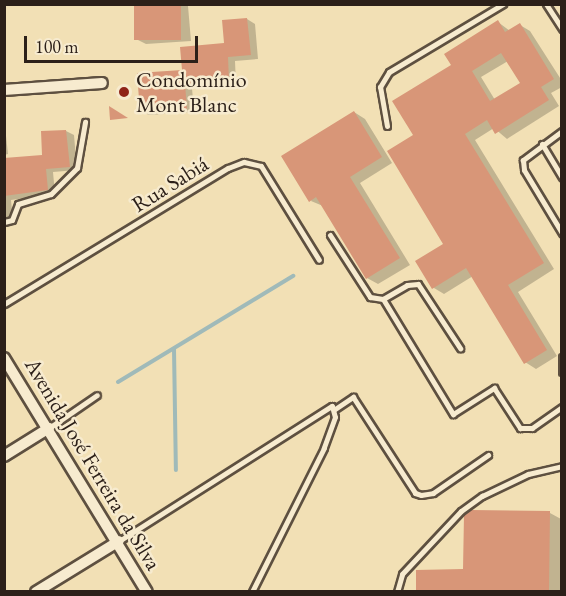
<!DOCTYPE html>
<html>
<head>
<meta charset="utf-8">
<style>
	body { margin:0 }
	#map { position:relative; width:566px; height:596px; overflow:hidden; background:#f2e0b5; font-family:"EB Garamond",serif }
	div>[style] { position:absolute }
	.shadow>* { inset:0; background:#0003 }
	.stream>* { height:4px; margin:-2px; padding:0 2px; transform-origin:2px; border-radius:2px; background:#a0bab9 }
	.building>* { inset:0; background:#d89678; transform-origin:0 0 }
	.roads { filter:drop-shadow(2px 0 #5e5040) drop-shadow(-2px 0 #5e5040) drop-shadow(0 2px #5e5040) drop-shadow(0 -2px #5e5040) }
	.service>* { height:5px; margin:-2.5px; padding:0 2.5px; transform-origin:2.5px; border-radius:2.5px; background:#f7ebcf }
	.minor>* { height:10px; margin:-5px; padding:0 5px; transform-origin:5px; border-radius:5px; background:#f7ebcf }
	.dots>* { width:16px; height:16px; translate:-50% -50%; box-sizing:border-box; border:3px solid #f7ebcf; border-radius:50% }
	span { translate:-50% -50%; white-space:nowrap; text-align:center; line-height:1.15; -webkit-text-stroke:5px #f7ebcf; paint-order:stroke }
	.poi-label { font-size:22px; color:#2c2019 }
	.left { translate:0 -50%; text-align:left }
	.street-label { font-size:22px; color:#2c2019 }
	.frame { position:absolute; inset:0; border:6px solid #2c2019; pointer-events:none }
	.scale { position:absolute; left:24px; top:36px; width:174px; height:27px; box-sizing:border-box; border:3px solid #2c2019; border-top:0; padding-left:8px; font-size:18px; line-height:21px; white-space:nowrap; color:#2c2019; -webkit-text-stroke:4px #f7ebcf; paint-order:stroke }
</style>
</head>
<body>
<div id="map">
	<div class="shadow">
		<i style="clip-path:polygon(135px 4px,188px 6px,191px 41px,146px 44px,138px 40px)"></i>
		<i style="clip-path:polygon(247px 19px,255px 24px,258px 59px,235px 61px,236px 85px,192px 88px,194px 112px,149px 115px,141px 111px,183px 72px,225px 45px)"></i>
		<i style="clip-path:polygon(evenodd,498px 22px,510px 31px,520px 25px,530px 31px,562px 81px,562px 87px,551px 93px,559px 106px,507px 139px,494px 128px,475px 140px,554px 269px,518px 292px,557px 356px,536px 369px,525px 362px,473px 276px,444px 294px,434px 288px,445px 245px,415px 136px,453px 66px,498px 22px,508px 61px,522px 83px,495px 100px,481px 77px,508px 61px)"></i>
		<i style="clip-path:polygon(354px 112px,365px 119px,392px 163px,360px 183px,410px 265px,378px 284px,367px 278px,323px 206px,311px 201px)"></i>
		<i style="clip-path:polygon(4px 118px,8px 154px,4px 155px)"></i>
		<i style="clip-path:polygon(66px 131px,74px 135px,77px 170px,53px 172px,55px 194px,11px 200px,13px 221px,4px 225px,4px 160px,44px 157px)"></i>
		<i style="clip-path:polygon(550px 513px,561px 519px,560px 592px,418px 592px,418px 571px,464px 570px)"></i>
	</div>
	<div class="stream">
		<i style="left:174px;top:349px;width:121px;rotate:89.1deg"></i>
		<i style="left:118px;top:382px;width:205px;rotate:-31.2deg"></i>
	</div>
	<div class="building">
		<i style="left:134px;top:4px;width:47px;height:36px"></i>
		<i style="clip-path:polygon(247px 18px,251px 55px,228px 57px,229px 81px,185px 84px,187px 109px,140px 112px,137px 73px,182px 70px,180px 47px,224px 43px,222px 20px)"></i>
		<i style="clip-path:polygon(evenodd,498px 20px,505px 32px,520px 23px,554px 79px,541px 87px,549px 100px,495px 134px,487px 120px,465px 134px,544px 263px,508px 285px,547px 350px,524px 364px,466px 268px,432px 289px,415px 261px,443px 244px,387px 151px,413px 135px,392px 101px,451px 65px,444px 54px,498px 20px,501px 53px,520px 83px,490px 101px,472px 71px,501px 53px)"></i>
		<i style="clip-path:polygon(109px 106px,128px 118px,110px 120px)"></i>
		<i style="clip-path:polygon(354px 111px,382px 157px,350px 177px,400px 258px,366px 279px,316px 197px,309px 202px,281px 156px)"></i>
		<i style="clip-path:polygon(66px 130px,70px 167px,46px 169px,48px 190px,4px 196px,4px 158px,42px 155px,41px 131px)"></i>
		<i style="clip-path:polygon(471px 510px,550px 511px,549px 591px,416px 591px,416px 570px,463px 569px,464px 515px)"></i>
	</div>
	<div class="roads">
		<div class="service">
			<i style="left:546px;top:4px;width:30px;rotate:57deg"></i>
			<i style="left:387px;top:126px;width:40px;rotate:-100deg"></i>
			<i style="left:380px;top:87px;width:17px;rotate:-59deg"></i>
			<i style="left:389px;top:72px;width:133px;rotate:-30.8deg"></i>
			<i style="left:562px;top:131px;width:49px;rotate:143.4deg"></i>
			<i style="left:523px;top:160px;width:10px;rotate:84deg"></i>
			<i style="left:524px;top:170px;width:74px;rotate:58.9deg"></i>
			<i style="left:542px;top:144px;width:39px;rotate:59deg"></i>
			<i style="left:4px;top:222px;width:8px;rotate:-14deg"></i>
			<i style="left:12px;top:220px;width:17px;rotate:-69deg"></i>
			<i style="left:18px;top:204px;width:34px;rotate:-17deg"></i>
			<i style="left:51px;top:194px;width:37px;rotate:-45deg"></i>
			<i style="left:77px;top:168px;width:47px;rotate:-80.1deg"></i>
			<i style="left:330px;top:235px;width:74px;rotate:57.2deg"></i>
			<i style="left:370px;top:297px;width:13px;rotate:9deg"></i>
			<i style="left:383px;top:299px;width:135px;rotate:58.7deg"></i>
			<i style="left:453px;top:414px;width:49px;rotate:-32.4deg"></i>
			<i style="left:494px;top:388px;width:48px;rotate:57deg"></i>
			<i style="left:520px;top:428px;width:12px"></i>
			<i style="left:532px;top:428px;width:37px;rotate:-35deg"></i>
			<i style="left:383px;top:299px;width:28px;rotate:-30deg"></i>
			<i style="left:407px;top:285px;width:11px;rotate:-5deg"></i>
			<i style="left:418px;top:284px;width:77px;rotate:56.7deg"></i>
			<i style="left:4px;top:304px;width:262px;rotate:-31.3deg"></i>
			<i style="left:228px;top:168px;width:17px;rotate:-21deg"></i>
			<i style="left:244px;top:162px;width:17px;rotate:13deg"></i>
			<i style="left:261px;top:166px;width:110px;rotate:58.3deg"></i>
			<i style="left:562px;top:357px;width:15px;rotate:90deg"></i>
			<i style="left:335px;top:409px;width:22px;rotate:-34deg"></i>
			<i style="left:353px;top:397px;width:114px;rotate:57.1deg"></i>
			<i style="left:415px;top:493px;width:6px;rotate:18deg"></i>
			<i style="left:421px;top:495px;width:12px;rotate:-9deg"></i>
			<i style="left:433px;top:493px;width:67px;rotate:-34.6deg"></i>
			<i style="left:49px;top:428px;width:58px;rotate:-34.5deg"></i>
			<i style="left:119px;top:541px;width:252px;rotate:-32.4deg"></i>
			<i style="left:332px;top:406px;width:11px;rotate:75deg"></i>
			<i style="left:335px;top:417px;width:33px;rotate:110deg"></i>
			<i style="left:324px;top:448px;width:161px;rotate:116.6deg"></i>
			<i style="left:397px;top:592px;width:19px;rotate:-74deg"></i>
			<i style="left:402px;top:574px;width:86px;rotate:-46.9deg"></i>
			<i style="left:461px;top:511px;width:26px;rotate:-36deg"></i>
			<i style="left:482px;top:496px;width:51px;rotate:-25.6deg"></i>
			<i style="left:528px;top:474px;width:35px;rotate:-13deg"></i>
		</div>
		<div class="minor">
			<i style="left:4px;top:90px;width:98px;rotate:-4.1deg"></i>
			<i style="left:4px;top:358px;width:274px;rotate:58.6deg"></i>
			<i style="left:4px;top:456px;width:53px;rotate:-31.9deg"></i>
			<i style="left:36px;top:592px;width:97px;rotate:-31.6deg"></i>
		</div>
	</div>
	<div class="dots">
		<i style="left:124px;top:92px;background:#8f2418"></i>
	</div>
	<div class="poi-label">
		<span class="left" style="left:136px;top:92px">Condomínio<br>Mont Blanc</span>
	</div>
	<div class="street-label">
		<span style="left:170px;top:184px;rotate:-32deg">Rua Sabiá</span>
		<span style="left:93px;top:464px;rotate:59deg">Avenida José Ferreira da Silva</span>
	</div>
	<div class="frame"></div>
	<div class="scale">100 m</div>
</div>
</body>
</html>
